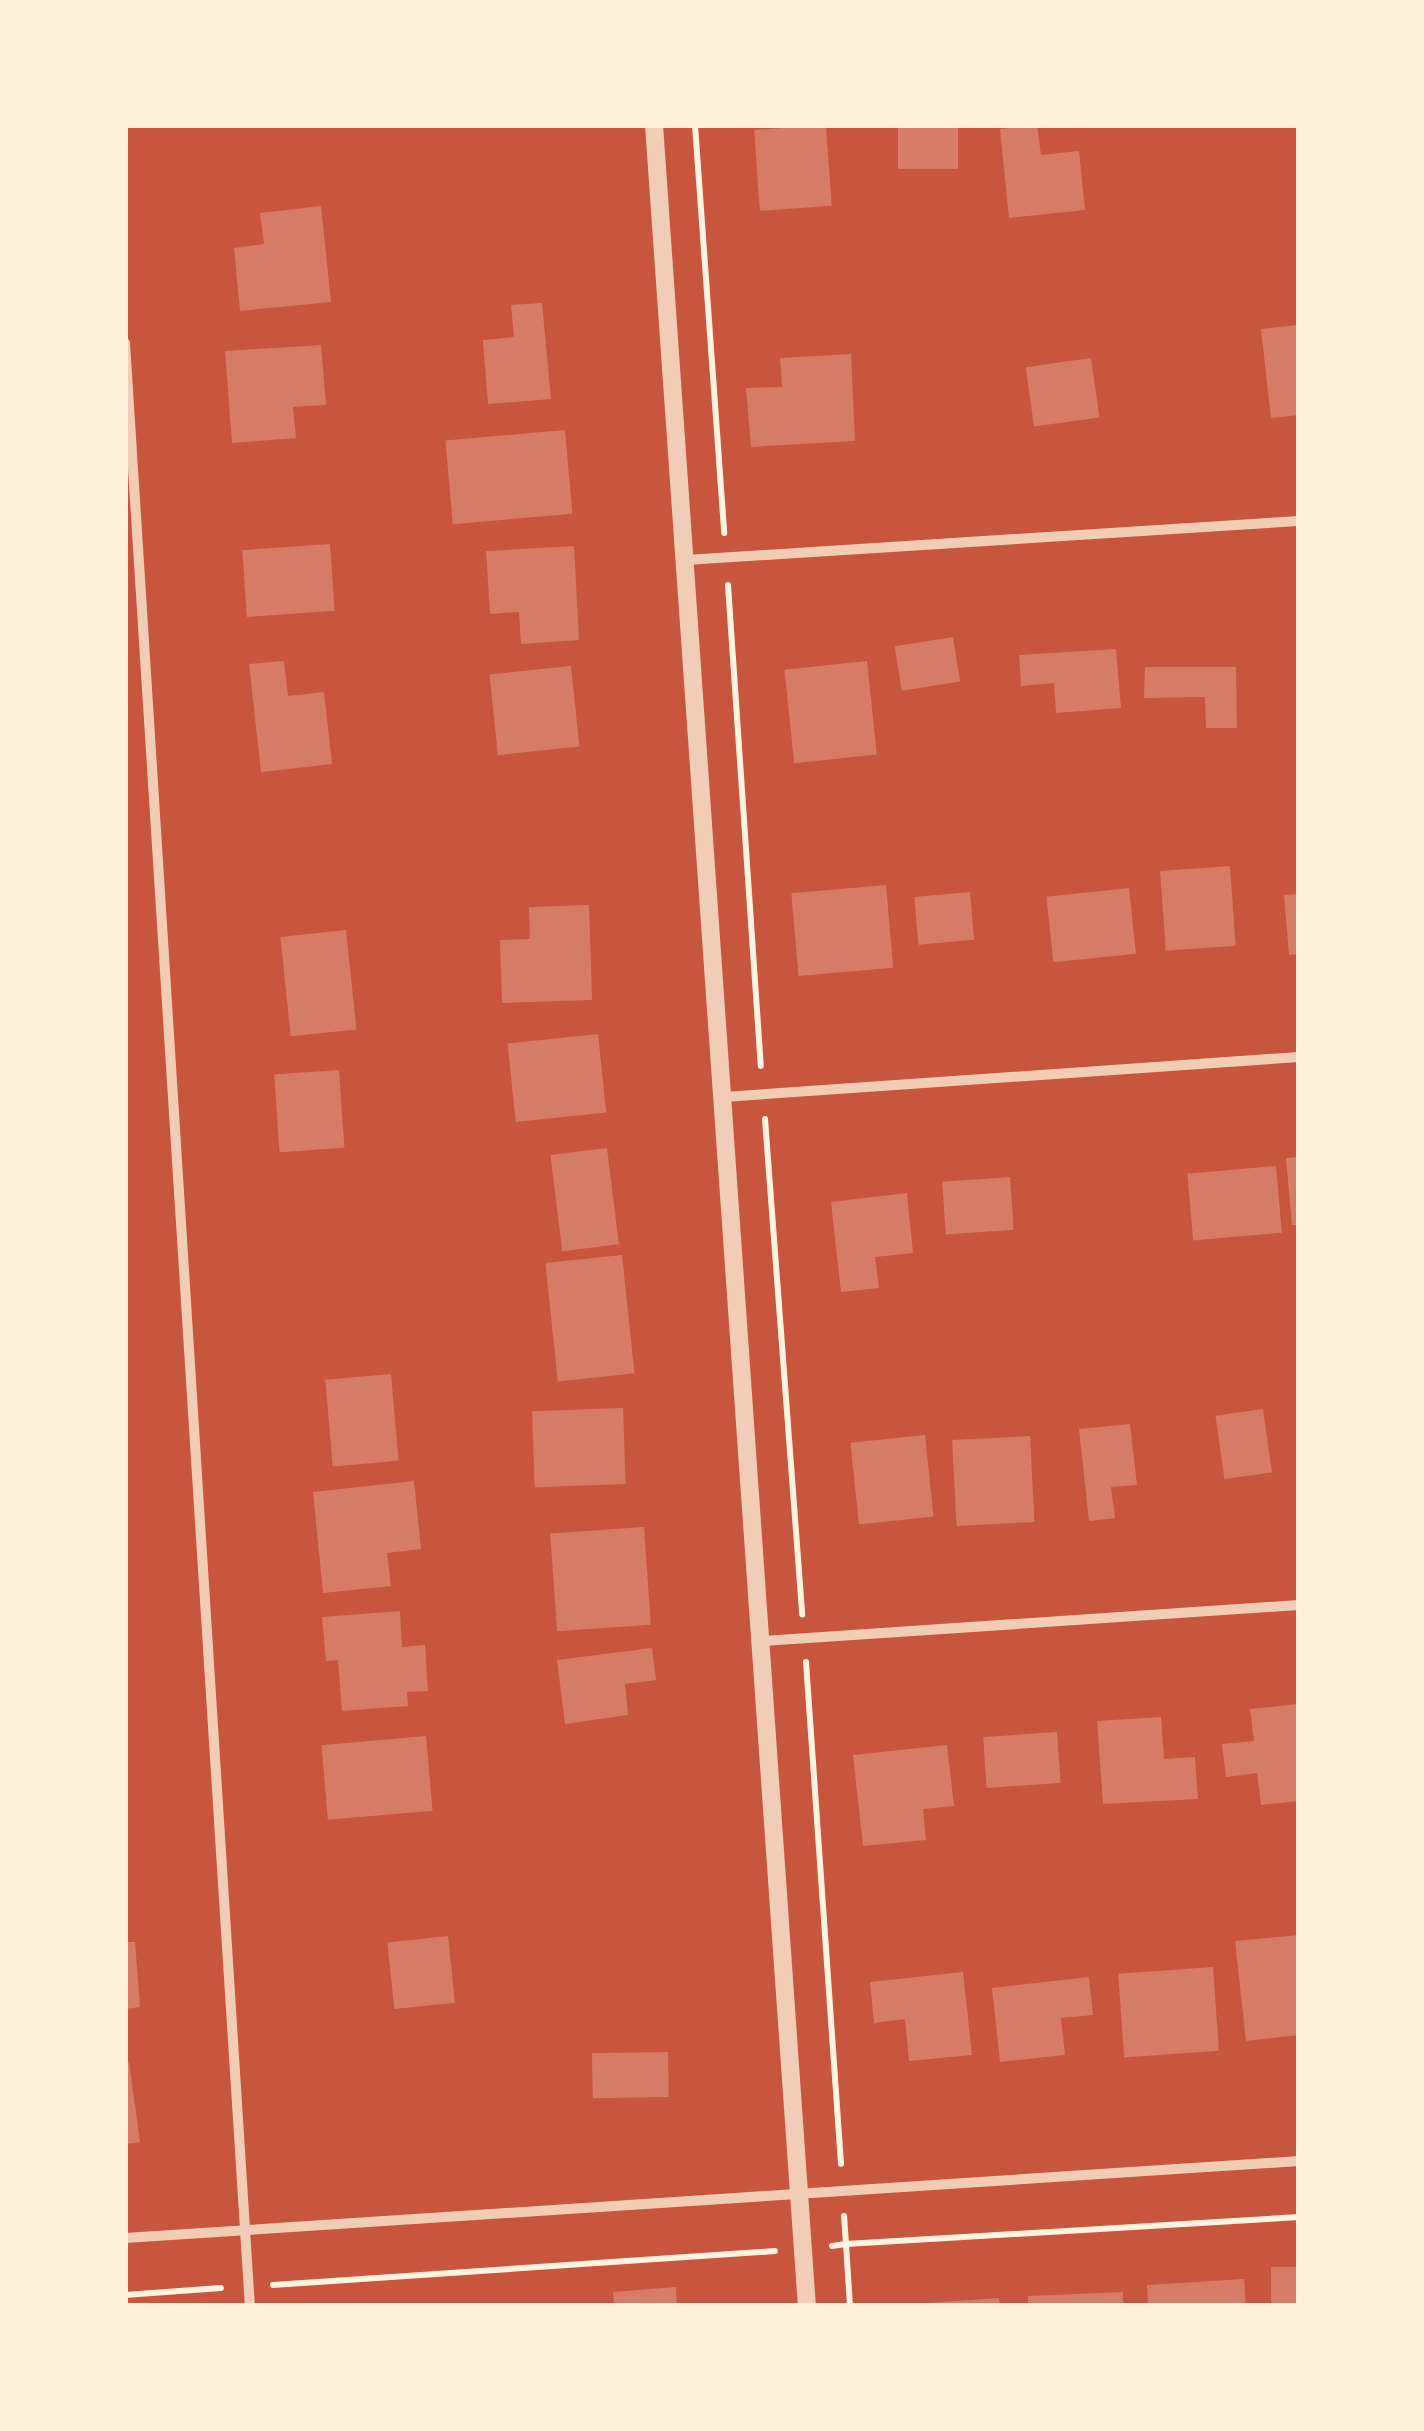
<!DOCTYPE html>
<html>
<head>
<meta charset="utf-8">
<style>
	body { margin:0 }
	#map { position:relative; width:1424px; height:2431px; overflow:hidden; background:#c8553d; font-family:"Open Sans",sans-serif }
	div>[style] { position:absolute }
	.building>* { inset:0; background:#d67c66; transform-origin:0 0 }
	.path>* { height:6px; margin:-3px; padding:0 3px; transform-origin:3px; border-radius:3px; background:#fff3e0 }
	.minor>* { height:10px; margin:-5px; padding:0 5px; transform-origin:5px; border-radius:5px; background:#f1ccb7 }
	.tertiary>* { height:18px; margin:-9px; padding:0 9px; transform-origin:9px; border-radius:9px; background:#f1ccb7 }
	span { translate:-50% -50%; white-space:nowrap; text-align:center; line-height:1.15; -webkit-text-stroke:10px #fff3e0; paint-order:stroke }
	.frame { position:absolute; inset:0; border:128px solid #fff3e0; pointer-events:none }
</style>
</head>
<body>
<div id="map">
	<div class="building">
		<i style="left:826px;top:125px;width:81px;height:72px;rotate:86deg"></i>
		<i style="left:898px;top:125px;width:60px;height:44px"></i>
		<i style="clip-path:polygon(1037px 125px,1041px 155px,1079px 151px,1085px 210px,1009px 218px,1000px 129px)"></i>
		<i style="clip-path:polygon(321px 206px,331px 302px,240px 311px,234px 248px,264px 244px,260px 213px)"></i>
		<i style="clip-path:polygon(542px 303px,551px 399px,488px 404px,483px 340px,514px 337px,511px 305px)"></i>
		<i style="clip-path:polygon(1299px 325px,1299px 415px,1271px 418px,1261px 329px)"></i>
		<i style="clip-path:polygon(321px 345px,326px 405px,293px 407px,296px 438px,232px 443px,225px 351px)"></i>
		<i style="clip-path:polygon(851px 354px,855px 441px,751px 447px,746px 388px,782px 387px,780px 358px)"></i>
		<i style="left:1091px;top:358px;width:60px;height:66px;rotate:82deg"></i>
		<i style="left:565px;top:430px;width:84px;height:120px;rotate:85deg"></i>
		<i style="left:330px;top:544px;width:67px;height:88px;rotate:86deg"></i>
		<i style="clip-path:polygon(574px 546px,579px 640px,521px 644px,519px 612px,490px 614px,486px 551px)"></i>
		<i style="left:953px;top:637px;width:45px;height:59px;rotate:81deg"></i>
		<i style="clip-path:polygon(1116px 649px,1121px 708px,1056px 713px,1054px 683px,1021px 686px,1019px 655px)"></i>
		<i style="clip-path:polygon(284px 661px,288px 696px,324px 692px,332px 764px,261px 772px,249px 664px)"></i>
		<i style="left:867px;top:661px;width:94px;height:83px;rotate:84deg"></i>
		<i style="left:571px;top:666px;width:81px;height:82px;rotate:84deg"></i>
		<i style="clip-path:polygon(1145px 667px,1236px 667px,1237px 728px,1206px 728px,1205px 697px,1144px 698px)"></i>
		<i style="left:1230px;top:866px;width:80px;height:70px;rotate:86deg"></i>
		<i style="left:886px;top:885px;width:83px;height:95px;rotate:85deg"></i>
		<i style="left:1129px;top:888px;width:66px;height:83px;rotate:84deg"></i>
		<i style="left:970px;top:892px;width:48px;height:56px;rotate:85deg"></i>
		<i style="clip-path:polygon(1299px 894px,1299px 954px,1289px 955px,1284px 895px)"></i>
		<i style="clip-path:polygon(589px 905px,592px 1000px,502px 1003px,500px 940px,530px 939px,529px 907px)"></i>
		<i style="left:346px;top:930px;width:100px;height:66px;rotate:84deg"></i>
		<i style="left:598px;top:1034px;width:79px;height:91px;rotate:84deg"></i>
		<i style="left:339px;top:1070px;width:78px;height:65px;rotate:86deg"></i>
		<i style="left:607px;top:1148px;width:97px;height:57px;rotate:83deg"></i>
		<i style="clip-path:polygon(1299px 1157px,1299px 1225px,1292px 1225px,1286px 1158px)"></i>
		<i style="left:1276px;top:1166px;width:67px;height:89px;rotate:85deg"></i>
		<i style="left:1010px;top:1177px;width:53px;height:68px;rotate:86deg"></i>
		<i style="clip-path:polygon(907px 1193px,913px 1253px,875px 1257px,879px 1288px,841px 1292px,831px 1202px)"></i>
		<i style="left:622px;top:1255px;width:119px;height:77px;rotate:84deg"></i>
		<i style="left:391px;top:1374px;width:87px;height:66px;rotate:85deg"></i>
		<i style="left:623px;top:1408px;width:76px;height:91px;rotate:88deg"></i>
		<i style="left:1263px;top:1409px;width:64px;height:48px;rotate:82deg"></i>
		<i style="clip-path:polygon(1130px 1424px,1137px 1485px,1111px 1487px,1115px 1518px,1089px 1521px,1079px 1429px)"></i>
		<i style="left:925px;top:1435px;width:82px;height:75px;rotate:84deg"></i>
		<i style="left:1030px;top:1436px;width:86px;height:78px;rotate:87deg"></i>
		<i style="clip-path:polygon(414px 1481px,421px 1549px,387px 1553px,391px 1586px,323px 1593px,313px 1492px)"></i>
		<i style="left:644px;top:1527px;width:98px;height:94px;rotate:86deg"></i>
		<i style="clip-path:polygon(400px 1611px,402px 1647px,425px 1645px,428px 1691px,407px 1692px,408px 1706px,342px 1711px,338px 1660px,326px 1661px,322px 1617px)"></i>
		<i style="clip-path:polygon(652px 1648px,656px 1680px,625px 1684px,628px 1715px,565px 1724px,557px 1660px)"></i>
		<i style="clip-path:polygon(1299px 1704px,1299px 1801px,1261px 1805px,1257px 1773px,1226px 1777px,1222px 1744px,1254px 1741px,1250px 1709px)"></i>
		<i style="clip-path:polygon(1161px 1717px,1164px 1759px,1195px 1757px,1198px 1799px,1103px 1804px,1097px 1721px)"></i>
		<i style="left:1057px;top:1732px;width:51px;height:74px;rotate:86deg"></i>
		<i style="left:426px;top:1736px;width:75px;height:105px;rotate:85deg"></i>
		<i style="clip-path:polygon(947px 1745px,954px 1806px,923px 1809px,926px 1840px,863px 1846px,853px 1755px)"></i>
		<i style="clip-path:polygon(1299px 1935px,1299px 2035px,1246px 2041px,1235px 1941px)"></i>
		<i style="left:448px;top:1936px;width:67px;height:61px;rotate:84deg"></i>
		<i style="clip-path:polygon(125px 1942px,135px 1942px,140px 2007px,125px 2009px)"></i>
		<i style="left:1213px;top:1967px;width:84px;height:95px;rotate:86deg"></i>
		<i style="clip-path:polygon(963px 1972px,972px 2055px,909px 2061px,905px 2019px,874px 2023px,870px 1982px)"></i>
		<i style="clip-path:polygon(1089px 1977px,1093px 2015px,1061px 2018px,1065px 2055px,1000px 2062px,992px 1988px)"></i>
		<i style="left:668px;top:2052px;width:45px;height:76px;rotate:89deg"></i>
		<i style="clip-path:polygon(129px 2062px,140px 2142px,125px 2144px,125px 2063px)"></i>
		<i style="left:1299px;top:2267px;width:39px;height:28px;rotate:90deg"></i>
		<i style="clip-path:polygon(1244px 2279px,1246px 2306px,1148px 2306px,1147px 2285px)"></i>
		<i style="clip-path:polygon(676px 2287px,677px 2306px,614px 2306px,613px 2292px)"></i>
		<i style="clip-path:polygon(1123px 2292px,1123px 2306px,1028px 2306px,1028px 2296px)"></i>
		<i style="clip-path:polygon(999px 2298px,1000px 2306px,927px 2306px,926px 2303px)"></i>
	</div>
	<div class="path">
		<i style="left:695px;top:125px;width:409px;rotate:85.9deg"></i>
		<i style="left:728px;top:585px;width:482px;rotate:86.1deg"></i>
		<i style="left:765px;top:1119px;width:497px;rotate:85.7deg"></i>
		<i style="left:806px;top:1662px;width:503px;rotate:86.01deg"></i>
		<i style="left:832px;top:2246px;width:14px;rotate:-8deg"></i>
		<i style="left:846px;top:2244px;width:28px;rotate:-94deg"></i>
		<i style="left:273px;top:2285px;width:503px;rotate:-3.87deg"></i>
		<i style="left:125px;top:2295px;width:96px;rotate:-4.2deg"></i>
		<i style="left:850px;top:2306px;width:62px;rotate:-93.7deg"></i>
		<i style="left:846px;top:2244px;width:454px;rotate:-3.4deg"></i>
	</div>
	<div class="minor">
		<i style="left:125px;top:343px;width:1967px;rotate:86.36deg"></i>
		<i style="left:686px;top:560px;width:614px;rotate:-3.64deg"></i>
		<i style="left:724px;top:1097px;width:576px;rotate:-3.98deg"></i>
		<i style="left:763px;top:1641px;width:537px;rotate:-3.84deg"></i>
		<i style="left:125px;top:2238px;width:1177px;rotate:-3.75deg"></i>
	</div>
	<div class="tertiary">
		<i style="left:654px;top:125px;width:2186px;rotate:85.99deg"></i>
	</div>
	<div class="frame"></div>
</div>
</body>
</html>
